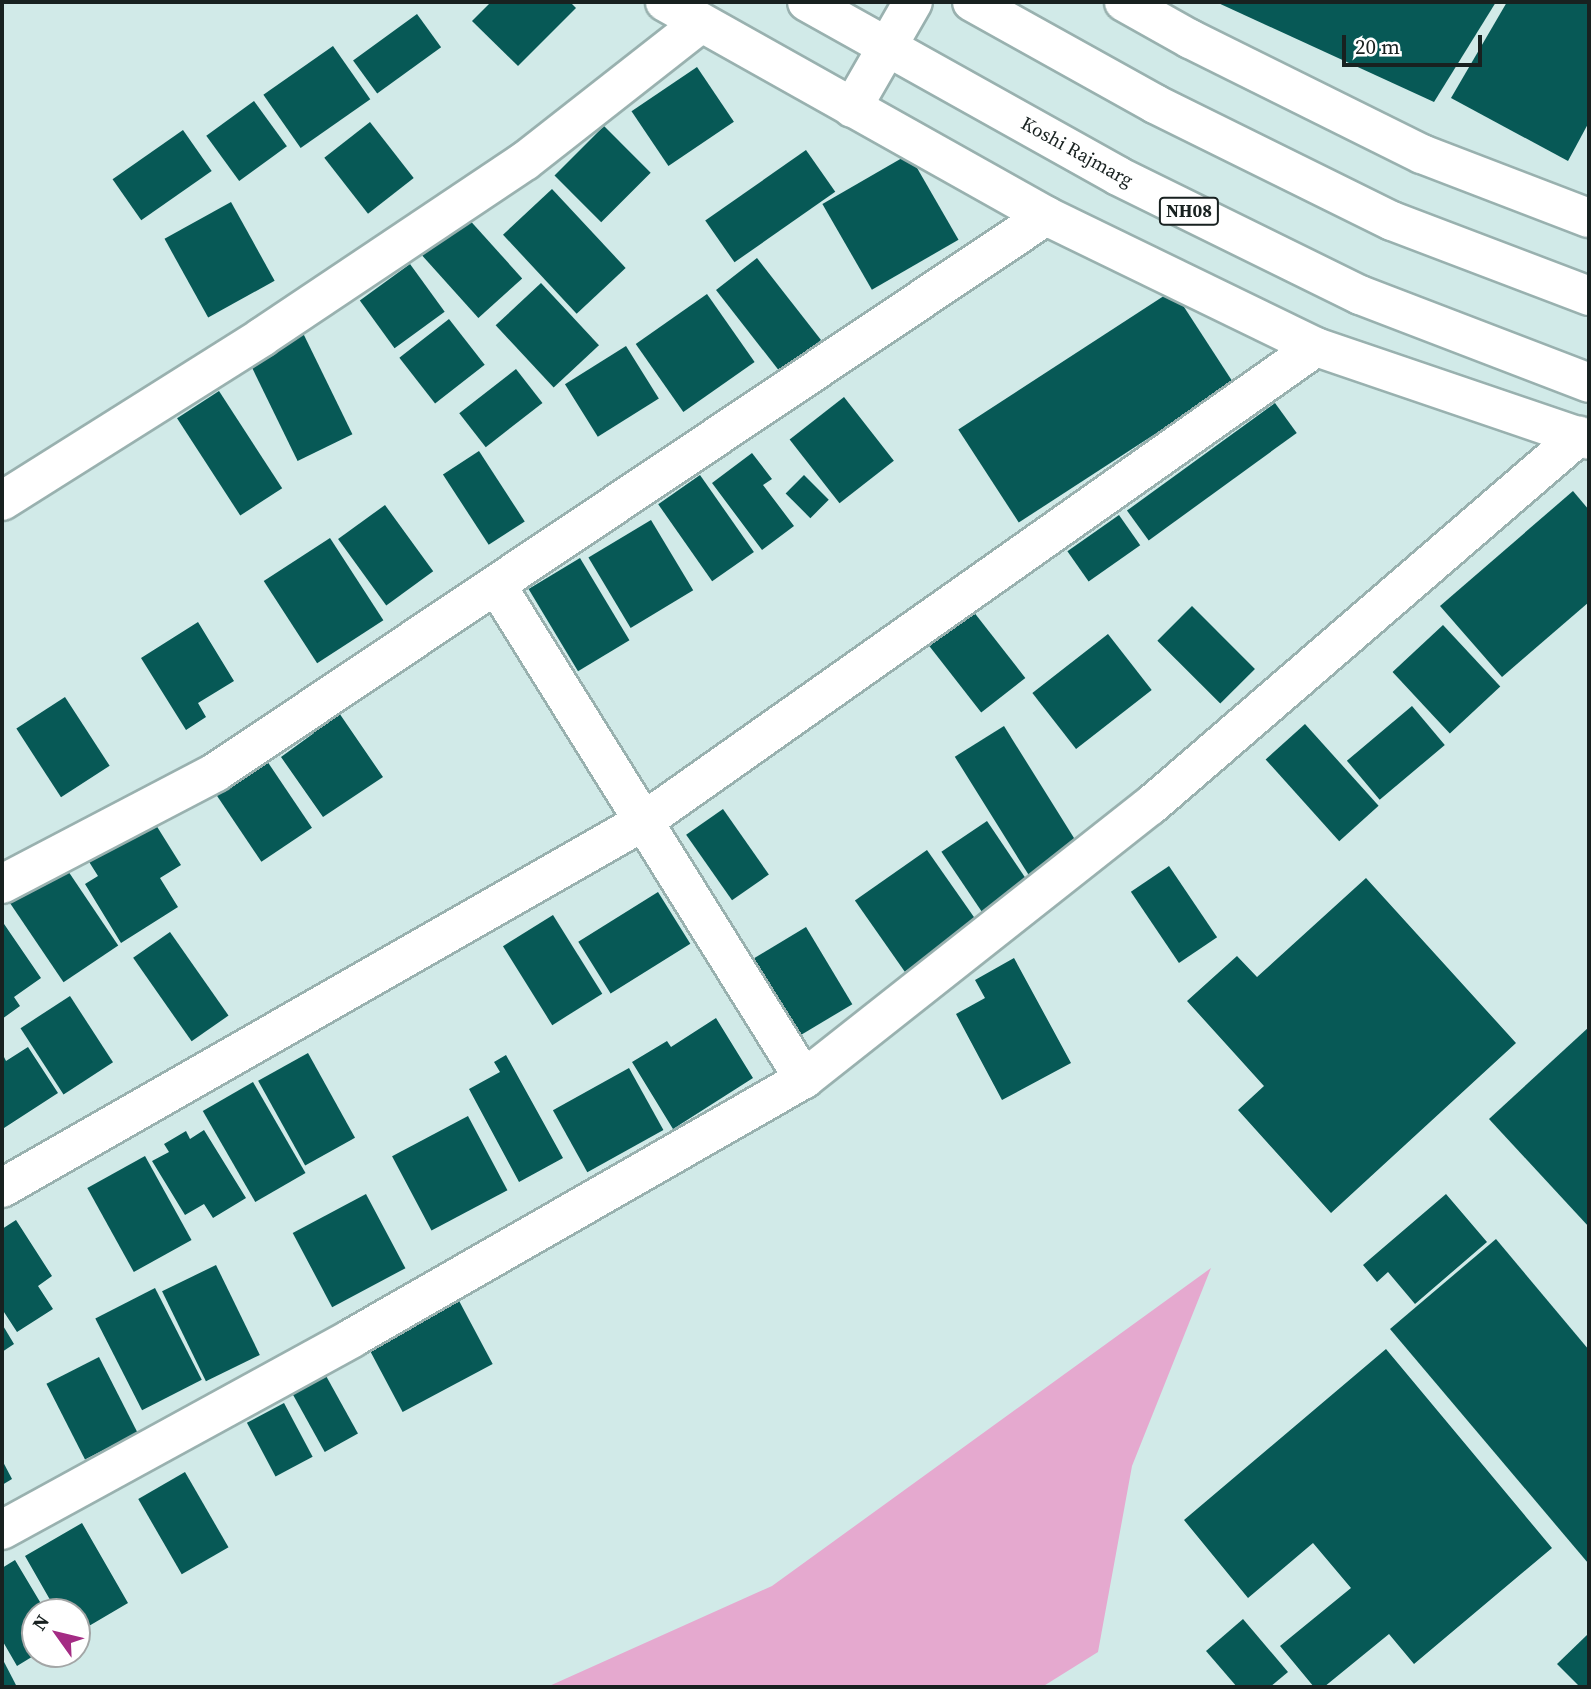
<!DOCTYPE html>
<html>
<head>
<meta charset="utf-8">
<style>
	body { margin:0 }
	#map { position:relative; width:1591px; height:1689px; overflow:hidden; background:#d1eae8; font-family:"Source Serif 4",serif }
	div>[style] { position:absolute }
	.green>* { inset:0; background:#e5a9cf }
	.building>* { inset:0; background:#075956; transform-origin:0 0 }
	.roads { filter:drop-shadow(2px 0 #99b1af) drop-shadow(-2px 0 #99b1af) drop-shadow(0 2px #99b1af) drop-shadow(0 -2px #99b1af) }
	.minor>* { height:38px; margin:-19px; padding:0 19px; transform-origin:19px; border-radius:19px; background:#fff }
	.primary>* { height:38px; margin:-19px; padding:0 19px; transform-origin:19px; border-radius:19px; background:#fff }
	span { translate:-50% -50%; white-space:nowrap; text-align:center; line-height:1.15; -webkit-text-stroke:7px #fff; paint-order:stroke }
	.shield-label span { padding:2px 5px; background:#fff; border:2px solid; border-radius:5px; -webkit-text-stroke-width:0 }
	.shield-label { font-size:18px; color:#182120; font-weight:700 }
	.street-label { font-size:19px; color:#182120 }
	.frame { position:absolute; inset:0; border:4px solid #182120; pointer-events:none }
	.north { position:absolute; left:21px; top:1598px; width:70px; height:70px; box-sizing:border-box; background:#fff; border:2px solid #a3a6a6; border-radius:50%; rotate:304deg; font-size:19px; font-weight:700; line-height:28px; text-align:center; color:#182120 }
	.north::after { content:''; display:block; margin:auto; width:24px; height:32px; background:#a42c84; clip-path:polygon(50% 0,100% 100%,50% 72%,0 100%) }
	.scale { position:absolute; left:1342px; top:35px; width:140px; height:32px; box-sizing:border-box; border:4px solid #182120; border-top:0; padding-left:9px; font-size:21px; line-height:24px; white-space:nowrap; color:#182120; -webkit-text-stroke:5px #fff; paint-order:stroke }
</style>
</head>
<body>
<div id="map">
	<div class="green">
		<i style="clip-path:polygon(1211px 1268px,1132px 1466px,1098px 1652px,1042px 1687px,547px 1687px,772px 1586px)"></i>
	</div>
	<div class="building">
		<i style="clip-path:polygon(491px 2px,570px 2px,576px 8px,518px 66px,472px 21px)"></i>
		<i style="clip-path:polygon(1216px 2px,1496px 2px,1434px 102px)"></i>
		<i style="clip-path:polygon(1507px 2px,1589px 2px,1589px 122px,1568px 161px,1451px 98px)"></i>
		<i style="left:417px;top:14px;width:41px;height:79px;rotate:54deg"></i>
		<i style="left:333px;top:46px;width:65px;height:85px;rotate:55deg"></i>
		<i style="left:697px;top:67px;width:66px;height:79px;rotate:56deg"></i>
		<i style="left:254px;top:101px;width:56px;height:59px;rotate:54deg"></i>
		<i style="left:370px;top:122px;width:71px;height:58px;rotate:52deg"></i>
		<i style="left:604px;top:126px;width:66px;height:70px;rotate:45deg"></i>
		<i style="left:183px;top:130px;width:50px;height:86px;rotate:55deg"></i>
		<i style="left:806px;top:150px;width:51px;height:123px;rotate:55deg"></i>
		<i style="left:909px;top:154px;width:99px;height:100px;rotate:60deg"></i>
		<i style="left:552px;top:189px;width:108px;height:67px;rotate:47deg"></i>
		<i style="left:231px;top:202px;width:90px;height:76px;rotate:61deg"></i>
		<i style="left:466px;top:216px;width:84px;height:59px;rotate:48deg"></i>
		<i style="left:757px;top:258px;width:104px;height:52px;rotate:52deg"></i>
		<i style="left:410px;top:264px;width:59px;height:62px;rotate:54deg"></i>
		<i style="left:541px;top:283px;width:85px;height:62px;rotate:47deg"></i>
		<i style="left:1173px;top:290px;width:111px;height:256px;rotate:57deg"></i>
		<i style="left:707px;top:294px;width:83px;height:87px;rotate:55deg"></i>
		<i style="left:449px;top:319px;width:58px;height:63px;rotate:52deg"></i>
		<i style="left:302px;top:331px;width:115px;height:61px;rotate:64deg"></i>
		<i style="left:626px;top:346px;width:62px;height:72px;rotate:58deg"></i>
		<i style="left:516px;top:369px;width:43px;height:72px;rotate:52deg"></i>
		<i style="left:219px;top:391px;width:116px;height:50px;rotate:57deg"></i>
		<i style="left:844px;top:397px;width:81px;height:69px;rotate:52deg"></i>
		<i style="left:1275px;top:403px;width:37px;height:183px;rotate:54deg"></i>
		<i style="left:479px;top:451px;width:84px;height:43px;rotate:57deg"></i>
		<i style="clip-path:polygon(752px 453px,772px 479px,763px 485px,794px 526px,762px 550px,712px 483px)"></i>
		<i style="left:700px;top:475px;width:94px;height:51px;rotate:55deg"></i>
		<i style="left:804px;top:475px;width:35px;height:26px;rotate:45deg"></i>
		<i style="clip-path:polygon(1573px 491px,1589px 510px,1589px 602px,1502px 677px,1440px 606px)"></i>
		<i style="left:385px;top:505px;width:82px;height:58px;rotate:54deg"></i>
		<i style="left:1119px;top:515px;width:37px;height:63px;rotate:55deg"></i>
		<i style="left:651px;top:520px;width:82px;height:73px;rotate:59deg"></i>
		<i style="left:330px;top:538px;width:98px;height:79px;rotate:57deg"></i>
		<i style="left:580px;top:558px;width:96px;height:60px;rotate:59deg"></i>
		<i style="left:1192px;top:606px;width:89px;height:49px;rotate:45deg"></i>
		<i style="left:973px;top:611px;width:85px;height:56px;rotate:52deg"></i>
		<i style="clip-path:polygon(198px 622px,234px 681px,198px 703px,206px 717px,186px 730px,141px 658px)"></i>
		<i style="left:1443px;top:625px;width:84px;height:69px;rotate:47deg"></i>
		<i style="left:1108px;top:634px;width:71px;height:96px;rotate:52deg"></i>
		<i style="left:65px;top:697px;width:82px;height:58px;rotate:57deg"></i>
		<i style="left:1412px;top:706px;width:51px;height:85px;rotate:50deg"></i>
		<i style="clip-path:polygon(335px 707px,383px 777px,323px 817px,281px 757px,314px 733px,309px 726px)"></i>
		<i style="left:1305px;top:724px;width:110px;height:53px;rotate:48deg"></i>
		<i style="left:1004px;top:726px;width:141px;height:58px;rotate:58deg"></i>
		<i style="left:265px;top:758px;width:84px;height:61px;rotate:56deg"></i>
		<i style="left:723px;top:809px;width:80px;height:45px;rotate:55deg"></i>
		<i style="clip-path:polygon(151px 817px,181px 865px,160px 878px,178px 907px,121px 943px,85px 884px,98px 876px,86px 857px)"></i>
		<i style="left:987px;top:821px;width:75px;height:55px;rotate:56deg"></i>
		<i style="left:927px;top:850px;width:87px;height:88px;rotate:55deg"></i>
		<i style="left:64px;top:865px;width:97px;height:66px;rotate:56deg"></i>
		<i style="left:1169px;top:866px;width:86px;height:46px;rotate:56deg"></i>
		<i style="clip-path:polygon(1366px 878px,1516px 1043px,1331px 1213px,1238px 1110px,1264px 1086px,1187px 1001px,1237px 956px,1257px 977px)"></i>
		<i style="left:658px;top:892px;width:61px;height:94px;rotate:58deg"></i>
		<i style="left:553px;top:915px;width:93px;height:59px;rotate:58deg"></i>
		<i style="clip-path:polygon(2px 921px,41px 978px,14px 997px,20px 1006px,2px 1019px)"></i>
		<i style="left:806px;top:927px;width:90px;height:63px;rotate:59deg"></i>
		<i style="left:170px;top:932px;width:102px;height:45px;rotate:55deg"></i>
		<i style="clip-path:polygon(1014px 958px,1071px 1063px,1002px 1100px,956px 1014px,985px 998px,975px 980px)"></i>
		<i style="left:70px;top:996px;width:79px;height:59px;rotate:57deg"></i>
		<i style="clip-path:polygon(716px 1018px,753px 1078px,673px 1129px,632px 1062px,667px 1041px,671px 1047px)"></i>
		<i style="clip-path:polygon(1589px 1027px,1589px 1227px,1489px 1119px)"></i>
		<i style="clip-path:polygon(28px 1047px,58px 1093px,4px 1128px,2px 1053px,6px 1061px)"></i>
		<i style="left:308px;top:1053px;width:97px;height:57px;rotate:61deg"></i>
		<i style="clip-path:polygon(506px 1055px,563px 1158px,519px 1182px,469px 1089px,500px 1072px,494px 1062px)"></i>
		<i style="left:629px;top:1068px;width:71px;height:87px;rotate:61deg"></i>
		<i style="left:253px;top:1082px;width:105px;height:58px;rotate:60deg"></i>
		<i style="left:468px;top:1116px;width:84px;height:86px;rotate:62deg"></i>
		<i style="clip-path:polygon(204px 1130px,246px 1198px,213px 1218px,204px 1204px,185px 1215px,152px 1161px,169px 1152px,164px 1144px,186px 1131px,190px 1139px)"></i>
		<i style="left:145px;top:1156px;width:96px;height:66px;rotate:61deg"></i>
		<i style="left:366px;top:1194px;width:84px;height:83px;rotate:62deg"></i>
		<i style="clip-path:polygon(1446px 1194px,1487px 1242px,1415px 1304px,1388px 1272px,1377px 1282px,1363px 1265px)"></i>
		<i style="clip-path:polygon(16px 1220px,52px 1276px,38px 1286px,53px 1309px,17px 1332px,2px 1309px,2px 1229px)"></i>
		<i style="clip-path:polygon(1496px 1239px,1589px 1350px,1588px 1563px,1390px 1329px)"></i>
		<i style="left:216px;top:1265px;width:100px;height:60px;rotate:64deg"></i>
		<i style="left:155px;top:1288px;width:103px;height:67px;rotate:63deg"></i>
		<i style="left:457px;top:1297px;width:76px;height:102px;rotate:62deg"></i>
		<i style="clip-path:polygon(2px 1324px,14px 1344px,2px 1352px)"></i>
		<i style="clip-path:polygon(1386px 1349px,1552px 1548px,1414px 1664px,1389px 1634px,1324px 1687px,1314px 1687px,1280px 1646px,1351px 1588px,1313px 1543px,1248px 1598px,1184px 1520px)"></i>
		<i style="left:99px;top:1357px;width:85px;height:59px;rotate:63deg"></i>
		<i style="left:325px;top:1374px;width:68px;height:38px;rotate:61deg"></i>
		<i style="left:284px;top:1403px;width:61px;height:42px;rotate:62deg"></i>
		<i style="clip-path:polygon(2px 1460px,12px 1479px,2px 1485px)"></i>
		<i style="left:185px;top:1472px;width:87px;height:54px;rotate:60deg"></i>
		<i style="clip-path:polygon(82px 1523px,128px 1603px,77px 1633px,77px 1612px,57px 1612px,25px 1556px)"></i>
		<i style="clip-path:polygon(15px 1560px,46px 1612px,35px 1612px,35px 1655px,17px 1666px,2px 1640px,2px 1568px)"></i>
		<i style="clip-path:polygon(1243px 1619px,1288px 1672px,1270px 1687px,1237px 1687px,1206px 1651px)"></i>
		<i style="clip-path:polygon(1587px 1635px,1589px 1687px,1580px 1687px,1557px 1664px)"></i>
		<i style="clip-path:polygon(2px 1658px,17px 1687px,2px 1687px)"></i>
	</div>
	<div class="roads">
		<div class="minor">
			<i style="left:665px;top:2px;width:437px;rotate:29.3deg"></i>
			<i style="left:1046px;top:216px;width:300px;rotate:25.9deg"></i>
			<i style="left:1316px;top:347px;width:288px;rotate:18.8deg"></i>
			<i style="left:1124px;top:2px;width:76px;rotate:29.3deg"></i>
			<i style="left:1190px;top:39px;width:259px;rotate:26.4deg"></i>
			<i style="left:1422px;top:154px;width:179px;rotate:21deg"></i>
			<i style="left:2px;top:501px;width:307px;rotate:-32.2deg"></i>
			<i style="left:262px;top:337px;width:316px;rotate:-33.8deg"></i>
			<i style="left:525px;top:161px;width:222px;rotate:-38.1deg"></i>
			<i style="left:497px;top:586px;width:581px;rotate:58.09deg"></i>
			<i style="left:2px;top:884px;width:242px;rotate:-27.6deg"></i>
			<i style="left:216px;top:772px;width:999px;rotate:-33.82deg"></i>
			<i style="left:2px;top:1188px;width:739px;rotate:-29.75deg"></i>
			<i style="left:644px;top:821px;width:822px;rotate:-35.2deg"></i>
			<i style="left:2px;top:1530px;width:399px;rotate:-28.7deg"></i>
			<i style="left:352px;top:1338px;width:521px;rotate:-29.81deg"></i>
			<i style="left:804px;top:1079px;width:441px;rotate:-38.3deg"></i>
			<i style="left:1150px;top:806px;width:567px;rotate:-40.78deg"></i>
		</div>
		<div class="primary">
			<i style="left:807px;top:2px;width:356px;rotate:29.2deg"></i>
			<i style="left:1118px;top:176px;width:270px;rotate:26.2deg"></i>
			<i style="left:1360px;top:295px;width:245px;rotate:21deg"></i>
			<i style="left:972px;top:2px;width:210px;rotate:29.1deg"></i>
			<i style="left:1155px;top:104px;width:264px;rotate:26.3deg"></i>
			<i style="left:1392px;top:221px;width:211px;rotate:20.8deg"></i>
			<i style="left:852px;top:108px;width:122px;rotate:-60.1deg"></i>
		</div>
	</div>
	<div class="shield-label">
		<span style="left:1189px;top:211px">NH08</span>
	</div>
	<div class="street-label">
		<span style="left:1077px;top:152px;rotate:29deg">Koshi Rajmarg</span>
	</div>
	<div class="frame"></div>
	<div class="north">N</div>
	<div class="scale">20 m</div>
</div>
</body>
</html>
